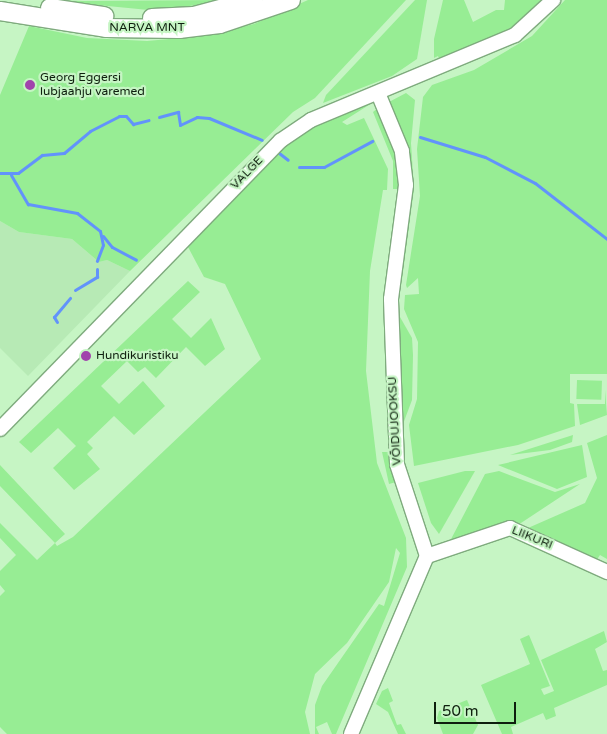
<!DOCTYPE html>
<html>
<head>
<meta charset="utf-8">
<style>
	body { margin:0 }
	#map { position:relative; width:607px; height:734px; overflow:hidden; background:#c6f5c4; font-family:"Varela Round",sans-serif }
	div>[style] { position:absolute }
	.built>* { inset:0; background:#b7eab5 }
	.green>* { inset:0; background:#97ed94; transform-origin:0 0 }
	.stream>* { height:3px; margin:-1.5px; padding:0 1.5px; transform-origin:1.5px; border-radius:1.5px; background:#6293fb }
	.roads { filter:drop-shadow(1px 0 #7fab7e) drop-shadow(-1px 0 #7fab7e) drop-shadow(0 1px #7fab7e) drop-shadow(0 -1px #7fab7e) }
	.minor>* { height:14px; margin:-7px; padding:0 7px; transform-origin:7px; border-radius:7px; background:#fff }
	.major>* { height:18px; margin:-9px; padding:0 9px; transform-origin:9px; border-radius:9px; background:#fff }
	.dots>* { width:14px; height:14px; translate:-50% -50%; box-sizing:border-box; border:2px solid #c6f5c4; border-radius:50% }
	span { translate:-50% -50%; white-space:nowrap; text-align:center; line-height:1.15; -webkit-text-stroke:4.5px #c6f5c4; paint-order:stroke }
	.street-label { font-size:12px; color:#0e1f0e }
	.poi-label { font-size:12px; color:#0e1f0e }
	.left { translate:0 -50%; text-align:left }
	.scale { position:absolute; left:434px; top:702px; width:82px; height:22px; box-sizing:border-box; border:2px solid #0e1f0e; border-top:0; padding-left:6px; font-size:15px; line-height:18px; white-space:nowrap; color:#0e1f0e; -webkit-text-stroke:4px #c6f5c4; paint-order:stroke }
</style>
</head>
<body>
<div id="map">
	<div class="built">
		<i style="clip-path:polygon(0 221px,19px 232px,72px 239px,99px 262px,107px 260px,130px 271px,28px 376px,0 348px)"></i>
	</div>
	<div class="green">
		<i style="clip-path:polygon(46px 0,83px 1px,226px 0,159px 11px)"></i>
		<i style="clip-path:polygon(308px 0,406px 0,315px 98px,293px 112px,130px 271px,107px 260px,99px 262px,72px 239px,19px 232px,0 221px,0 95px,29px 26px,87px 38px,147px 41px,202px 36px,254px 24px)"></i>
		<i style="clip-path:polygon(415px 0,427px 0,417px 59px,392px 76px,323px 103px,326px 95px)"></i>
		<i style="clip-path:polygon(443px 0,464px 0,473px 22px,496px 10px,504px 10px,505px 0,542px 0,505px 33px,440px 61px,438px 56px,434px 58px,434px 39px)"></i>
		<i style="clip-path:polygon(565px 0,607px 0,607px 374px,570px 374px,570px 403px,574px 404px,575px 426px,518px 445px,414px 466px,409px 425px,417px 399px,418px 342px,404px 309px,405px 295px,419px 294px,418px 278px,407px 288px,406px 285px,420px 196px,417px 149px,423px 97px,432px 85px,474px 70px,532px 36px)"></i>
		<i style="clip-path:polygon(406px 93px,415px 100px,411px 143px,414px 189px,401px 287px,407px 218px,389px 102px)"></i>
		<i style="clip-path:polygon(372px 103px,342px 122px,347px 125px,364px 118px,388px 169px,387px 190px,383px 190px,370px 271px,366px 371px,377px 463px,406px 538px,407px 567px,336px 734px,332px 734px,327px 722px,316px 727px,319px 734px,315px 734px,315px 705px,322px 686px,379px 604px,384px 606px,400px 553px,396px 548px,389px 582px,347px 643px,315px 674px,305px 712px,310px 734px,7px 734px,0 727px,0 596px,5px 591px,0 585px,0 571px,16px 555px,0 538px,0 523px,37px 560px,55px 543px,0 486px,0 465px,65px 534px,55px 543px,57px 546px,73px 537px,261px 359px,225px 284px,204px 277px,188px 247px,272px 155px,294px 137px,362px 104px)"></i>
		<i style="clip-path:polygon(378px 108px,396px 149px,401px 189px,393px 189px,393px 161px,373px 112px)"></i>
		<i style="clip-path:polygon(188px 281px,200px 292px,172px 319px,191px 338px,211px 318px,225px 349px,205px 366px,186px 347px,156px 378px,145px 367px,138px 372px,127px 361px,101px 386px,119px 404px,143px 381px,165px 406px,134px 435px,114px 416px,87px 442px,93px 448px,87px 454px,100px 469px,74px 490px,53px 468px,76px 446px,58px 428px,31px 453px,19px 442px)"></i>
		<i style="clip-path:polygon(396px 310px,412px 338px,413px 355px,412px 400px,403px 424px,400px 423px)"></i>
		<i style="left:577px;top:380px;width:25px;height:19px;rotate:2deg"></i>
		<i style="clip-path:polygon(605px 390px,607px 415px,580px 425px,577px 404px,605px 404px)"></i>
		<i style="clip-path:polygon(573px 435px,572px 442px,550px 450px,510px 455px)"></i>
		<i style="clip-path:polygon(607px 435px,607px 559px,600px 555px,596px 561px,528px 528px,585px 503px,597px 478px,587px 443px)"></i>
		<i style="clip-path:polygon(582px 445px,587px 477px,557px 489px,498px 465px)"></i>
		<i style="clip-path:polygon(382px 452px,391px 452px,396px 482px,389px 484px)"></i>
		<i style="clip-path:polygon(465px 471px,475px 471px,439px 534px,431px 523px,418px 483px)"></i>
		<i style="clip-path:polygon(499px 471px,555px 492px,580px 484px,521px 523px,505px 522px,449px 543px,485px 474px)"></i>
		<i style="clip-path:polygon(604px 631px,607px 642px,595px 649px,603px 671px,607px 670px,607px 685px,554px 708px,556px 716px,546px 720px,543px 713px,511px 727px,513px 734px,502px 734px,481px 685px,530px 664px,520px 639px,529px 635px,550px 686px,541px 689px,544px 695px,554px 691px,541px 660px)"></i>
		<i style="clip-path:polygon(388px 688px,393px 701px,389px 703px,397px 725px,401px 724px,406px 734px,398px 734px,388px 712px,376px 704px,382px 691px)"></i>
		<i style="clip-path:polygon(467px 700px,478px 725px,473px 734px,443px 734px,437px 718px,439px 711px)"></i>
	</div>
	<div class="stream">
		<i style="left:159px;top:117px;width:20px;rotate:-15deg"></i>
		<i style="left:178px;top:112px;width:13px;rotate:81deg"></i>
		<i style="left:180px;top:125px;width:19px;rotate:-25deg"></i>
		<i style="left:197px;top:117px;width:12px;rotate:5deg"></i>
		<i style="left:209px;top:118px;width:57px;rotate:22.5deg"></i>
		<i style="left:420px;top:137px;width:68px;rotate:17.1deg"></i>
		<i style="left:485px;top:157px;width:56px;rotate:27.5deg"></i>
		<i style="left:535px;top:183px;width:91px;rotate:37.9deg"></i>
		<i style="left:279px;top:153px;width:11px;rotate:38deg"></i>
		<i style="left:299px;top:167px;width:25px"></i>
		<i style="left:324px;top:167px;width:55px;rotate:-28.4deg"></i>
		<i style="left:0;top:173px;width:18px"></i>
		<i style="left:18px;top:173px;width:30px;rotate:-37deg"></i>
		<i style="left:42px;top:155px;width:22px;rotate:-5deg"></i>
		<i style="left:64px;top:153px;width:34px;rotate:-40deg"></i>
		<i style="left:90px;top:131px;width:33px;rotate:-27deg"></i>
		<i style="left:119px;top:116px;width:7px"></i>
		<i style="left:126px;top:116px;width:11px;rotate:49deg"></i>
		<i style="left:133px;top:124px;width:16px;rotate:-14deg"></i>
		<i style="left:11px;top:175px;width:34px;rotate:60deg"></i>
		<i style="left:28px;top:204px;width:50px;rotate:10.4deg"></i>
		<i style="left:77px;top:213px;width:29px;rotate:38deg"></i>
		<i style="left:100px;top:231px;width:14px;rotate:78deg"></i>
		<i style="left:103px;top:245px;width:17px;rotate:111deg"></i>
		<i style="left:103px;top:236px;width:14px;rotate:51deg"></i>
		<i style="left:112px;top:247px;width:27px;rotate:28deg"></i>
		<i style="left:75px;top:290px;width:26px;rotate:-31deg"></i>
		<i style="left:97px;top:277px;width:8px;rotate:-90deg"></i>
		<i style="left:57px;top:322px;width:6px;rotate:-121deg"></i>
		<i style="left:54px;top:317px;width:25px;rotate:-50deg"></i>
	</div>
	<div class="roads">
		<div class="minor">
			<i style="left:0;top:429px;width:402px;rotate:-45.8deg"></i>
			<i style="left:280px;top:141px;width:37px;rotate:-34deg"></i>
			<i style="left:311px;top:120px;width:221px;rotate:-22.6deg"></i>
			<i style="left:515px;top:35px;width:52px;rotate:-42.6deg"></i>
			<i style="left:427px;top:556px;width:88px;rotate:-18.6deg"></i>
			<i style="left:510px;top:528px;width:107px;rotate:24.4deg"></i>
			<i style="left:351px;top:734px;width:194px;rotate:-66.9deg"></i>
			<i style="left:427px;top:556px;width:97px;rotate:-108.1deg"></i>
			<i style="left:397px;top:464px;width:165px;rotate:-92.1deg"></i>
			<i style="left:391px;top:299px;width:115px;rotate:-82.5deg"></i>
			<i style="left:406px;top:185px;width:34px;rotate:-97deg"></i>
			<i style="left:402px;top:151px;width:63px;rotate:-112.5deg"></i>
		</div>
		<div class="major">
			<i style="left:50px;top:8px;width:55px;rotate:8.4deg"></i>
			<i style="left:0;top:11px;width:107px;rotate:9.1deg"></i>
			<i style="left:106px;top:28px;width:73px;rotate:0.8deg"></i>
			<i style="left:179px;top:29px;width:41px;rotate:-7deg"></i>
			<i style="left:220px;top:24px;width:75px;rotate:-18.7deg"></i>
			<i style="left:152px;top:18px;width:42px;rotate:-2.7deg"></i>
			<i style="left:194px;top:16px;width:62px;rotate:-14.9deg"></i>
		</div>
	</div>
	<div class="dots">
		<i style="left:30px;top:85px;background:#a143ac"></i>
		<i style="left:86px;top:356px;background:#a143ac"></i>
	</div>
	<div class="street-label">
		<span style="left:147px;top:28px">NARVA MNT</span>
		<span style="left:247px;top:173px;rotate:-46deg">VALGE</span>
		<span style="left:395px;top:421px;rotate:-93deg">VÕIDUJOOKSU</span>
		<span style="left:532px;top:538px;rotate:22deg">LIIKURI</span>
	</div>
	<div class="poi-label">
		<span class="left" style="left:40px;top:85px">Georg Eggersi<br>lubjaahju varemed</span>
		<span class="left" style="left:96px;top:356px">Hundikuristiku</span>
	</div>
	<div class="scale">50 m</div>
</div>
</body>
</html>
